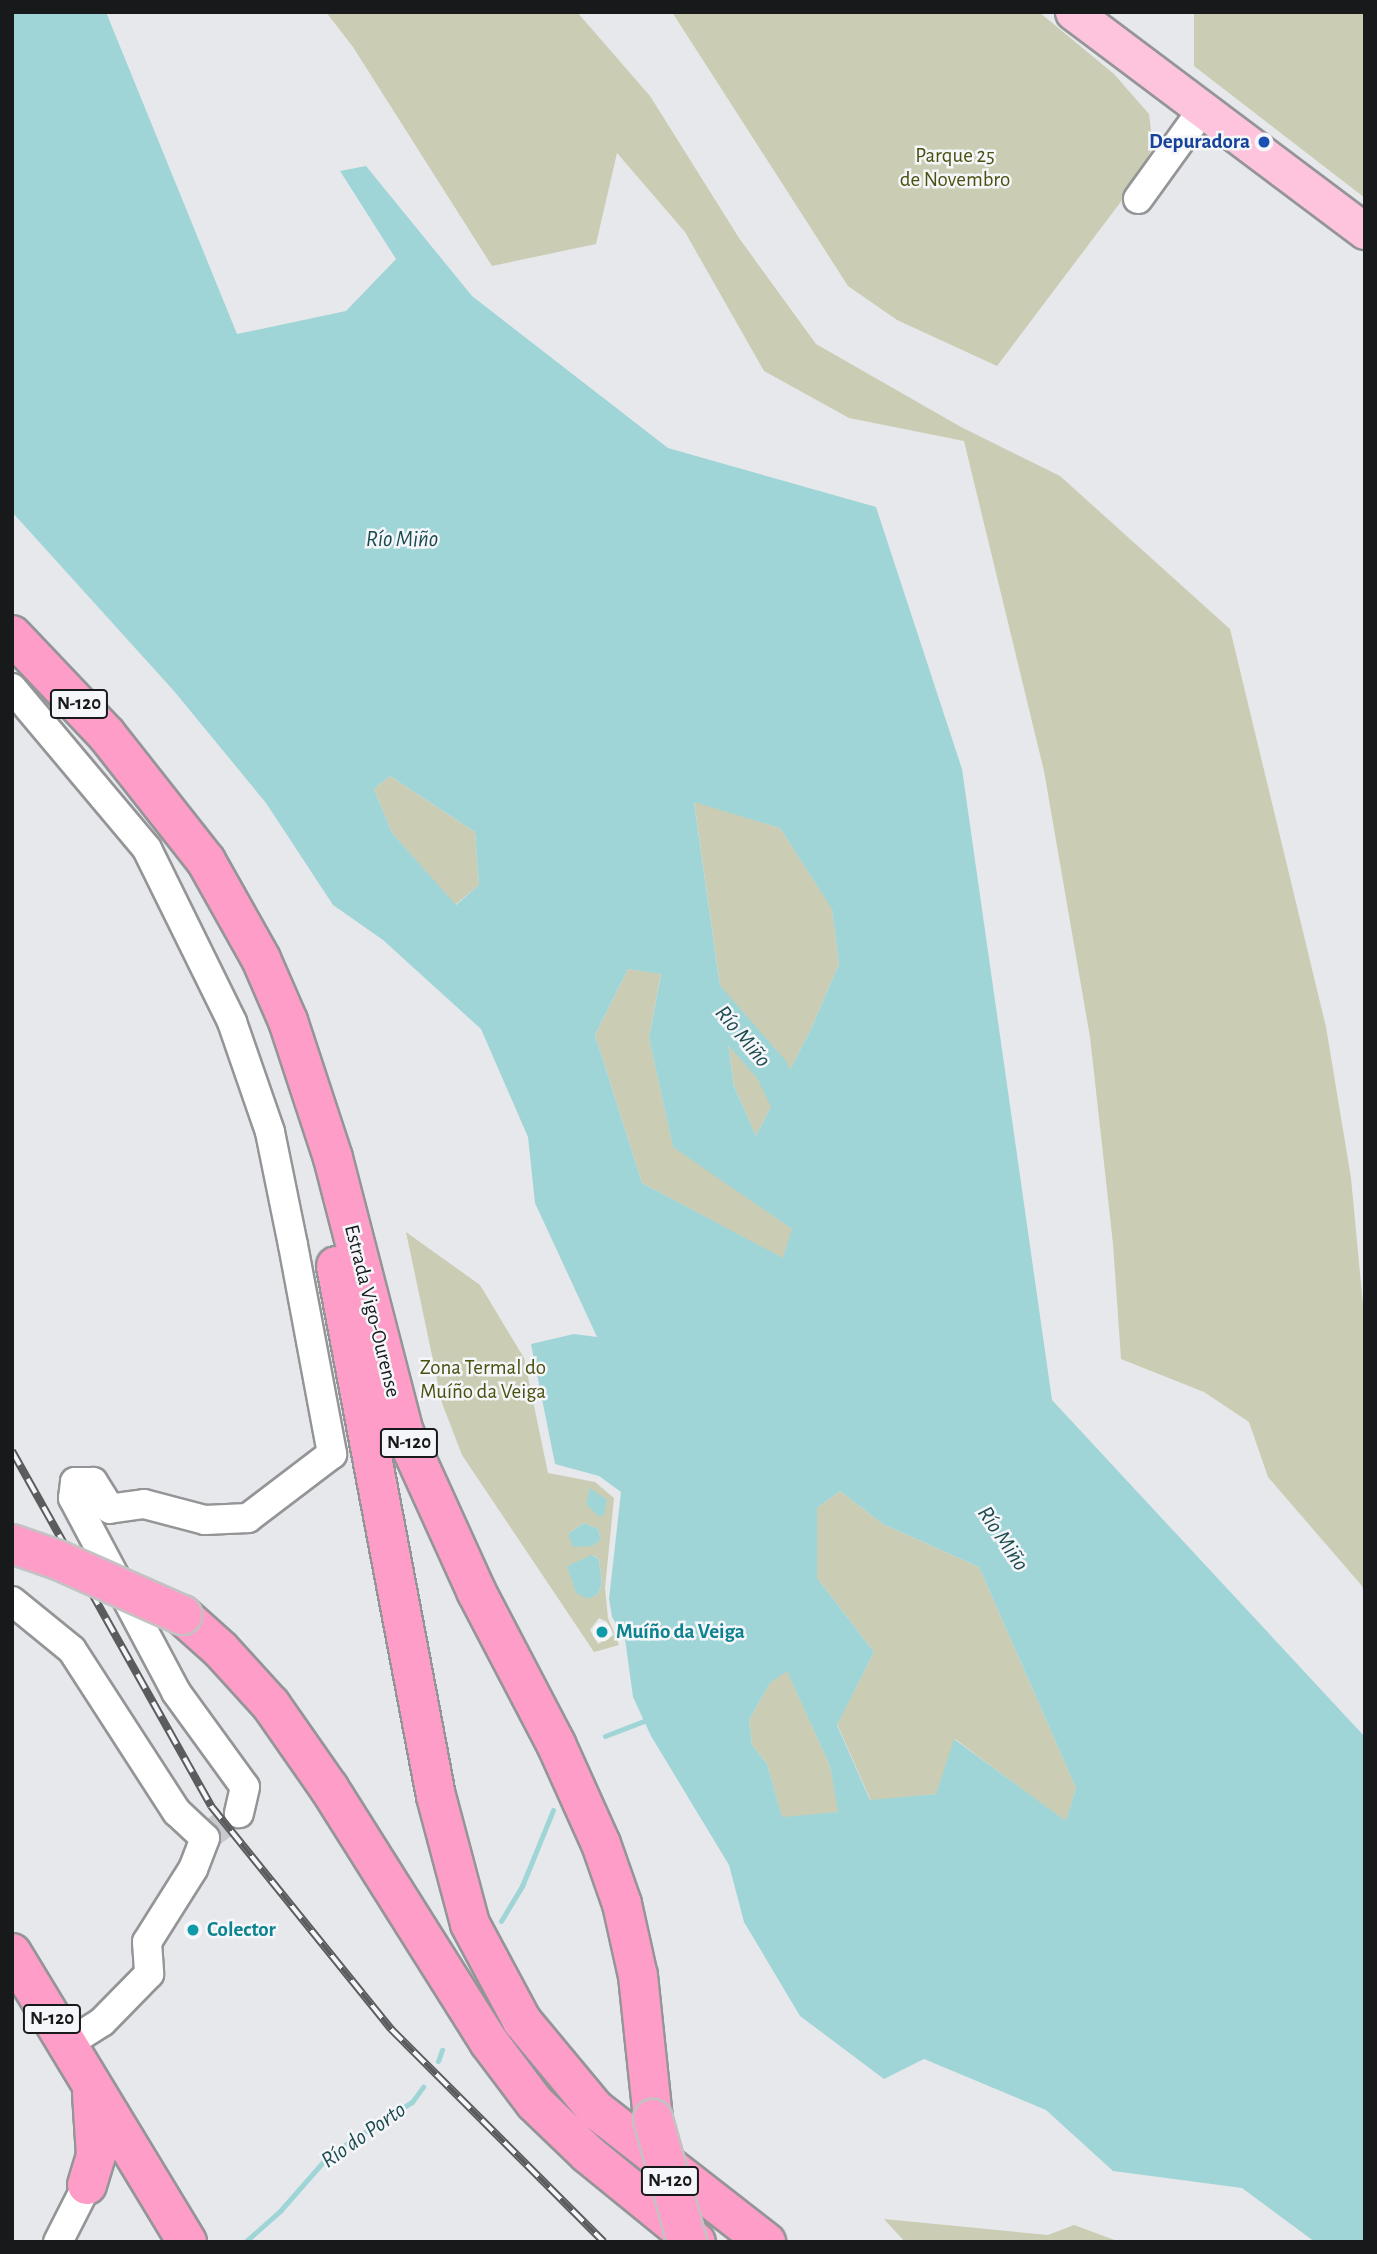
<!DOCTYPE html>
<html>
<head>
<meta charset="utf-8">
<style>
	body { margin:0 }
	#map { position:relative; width:1377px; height:2254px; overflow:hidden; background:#e7e8eb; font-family:"Alegreya Sans",sans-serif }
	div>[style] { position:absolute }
	.green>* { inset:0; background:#cacdb4 }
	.water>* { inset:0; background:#a0d5d8 }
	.stream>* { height:5px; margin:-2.5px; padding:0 2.5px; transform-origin:2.5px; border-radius:2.5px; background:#a0d5d8 }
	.river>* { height:33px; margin:-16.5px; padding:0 16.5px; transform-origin:16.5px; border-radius:16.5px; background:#a0d5d8 }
	.minor-tunnel>* { height:28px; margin-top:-14px; transform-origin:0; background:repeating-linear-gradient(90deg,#c8c9cc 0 28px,transparent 0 42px) }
	.roads { filter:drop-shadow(2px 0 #949597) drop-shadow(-2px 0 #949597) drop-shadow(0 2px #949597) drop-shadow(0 -2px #949597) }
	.minor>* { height:28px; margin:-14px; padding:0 14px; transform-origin:14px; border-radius:14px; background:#fff }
	.major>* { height:35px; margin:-17.5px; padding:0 17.5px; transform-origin:17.5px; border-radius:17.5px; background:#fec4de }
	.highway>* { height:38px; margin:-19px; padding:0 19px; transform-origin:19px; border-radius:19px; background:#fe9dc8 }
	.rail>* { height:8px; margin-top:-4px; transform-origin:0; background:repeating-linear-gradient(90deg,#f5f6f9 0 16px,#5b5c5e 0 32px); box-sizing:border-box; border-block:2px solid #5b5c5e }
	.bridges { filter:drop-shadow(2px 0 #c3c3c3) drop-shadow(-2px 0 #c3c3c3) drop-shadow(0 2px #c3c3c3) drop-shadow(0 -2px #c3c3c3) }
	.highway-bridge>* { height:38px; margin:-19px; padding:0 19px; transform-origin:19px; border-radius:19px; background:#fe9dc8 }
	.dots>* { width:19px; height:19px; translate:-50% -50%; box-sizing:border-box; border:4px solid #f5f6f9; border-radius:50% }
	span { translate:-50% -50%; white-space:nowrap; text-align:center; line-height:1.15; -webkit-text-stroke:5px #f5f6f9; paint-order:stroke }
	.shield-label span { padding:2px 5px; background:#f5f6f9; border:2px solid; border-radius:5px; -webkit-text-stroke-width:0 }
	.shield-label { font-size:19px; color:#18191a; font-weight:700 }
	.transit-label { font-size:21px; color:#164399; font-weight:700 }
	.right { translate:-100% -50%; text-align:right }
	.park-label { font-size:21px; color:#4c500f }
	.street-label { font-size:21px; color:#18191a }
	.culture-label { font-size:21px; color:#0d838f; font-weight:700 }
	.left { translate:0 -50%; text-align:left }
	.water-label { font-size:23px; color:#1b4b4e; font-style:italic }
	.frame { position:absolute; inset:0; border:14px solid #18191a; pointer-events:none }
</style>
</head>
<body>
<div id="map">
	<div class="green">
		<i style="clip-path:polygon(326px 12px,577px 12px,650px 96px,739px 238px,816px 344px,961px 427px,1060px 476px,1230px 629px,1326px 1027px,1351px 1178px,1365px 1326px,1365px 1595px,1362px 1586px,1268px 1477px,1249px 1422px,1204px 1392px,1121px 1359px,1113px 1244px,1090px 1037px,1044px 771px,964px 441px,849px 418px,764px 371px,685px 232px,617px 153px,596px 244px,492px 266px,353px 47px)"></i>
		<i style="clip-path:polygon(672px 12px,1039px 12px,1114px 74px,1149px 114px,1153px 147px,1132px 187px,997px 366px,897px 320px,848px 286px)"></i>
		<i style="clip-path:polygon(1194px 12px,1365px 12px,1365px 198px,1194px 66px)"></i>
		<i style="clip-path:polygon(390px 776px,475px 832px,479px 885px,455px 905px,392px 833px,374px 789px)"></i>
		<i style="clip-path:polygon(694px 801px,780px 828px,832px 908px,839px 964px,812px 1027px,756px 1136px,734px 1086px)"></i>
		<i style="clip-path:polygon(628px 969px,661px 973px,649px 1038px,673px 1146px,793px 1229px,783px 1259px,642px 1183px,595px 1035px)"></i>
		<i style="clip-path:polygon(evenodd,406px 1232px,480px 1285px,524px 1358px,548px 1473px,595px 1482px,614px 1498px,605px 1588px,608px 1618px,619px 1645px,594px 1652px,462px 1455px,442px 1403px,406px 1232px,584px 1523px,598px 1529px,601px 1540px,568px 1534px,584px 1523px,406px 1232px,593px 1555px,599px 1559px,602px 1584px,598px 1594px,588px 1598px,593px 1555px,406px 1232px,599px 1618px,607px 1622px,614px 1635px,598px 1644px,590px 1630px,599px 1618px)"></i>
		<i style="clip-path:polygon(840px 1491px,883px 1524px,979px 1567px,1076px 1788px,1066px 1822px,955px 1739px,937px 1794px,871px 1801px,837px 1724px,874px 1652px,817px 1578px,817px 1508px)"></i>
		<i style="clip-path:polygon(787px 1670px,830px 1766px,839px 1812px,782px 1818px,767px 1764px,752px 1745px,749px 1720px,770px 1683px)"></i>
		<i style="clip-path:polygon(884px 2219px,1048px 2235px,1074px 2225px,1120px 2242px,905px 2242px)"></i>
	</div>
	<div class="water">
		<i style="clip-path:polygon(evenodd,12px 12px,106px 12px,237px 334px,346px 311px,396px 259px,340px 171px,366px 166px,472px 296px,668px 448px,876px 507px,962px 769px,1052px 1400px,1365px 1737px,1365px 2242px,1315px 2242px,1242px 2188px,1113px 2171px,1046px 2110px,924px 2059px,884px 2079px,800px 2016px,744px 1922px,729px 1865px,651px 1736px,633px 1697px,625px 1639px,612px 1617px,609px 1599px,621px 1492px,599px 1476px,555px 1464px,531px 1344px,574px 1334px,597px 1337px,535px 1203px,528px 1137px,481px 1029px,383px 940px,333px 905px,266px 803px,174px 691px,12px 512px,12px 12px,390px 776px,475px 832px,479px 885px,456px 905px,392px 833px,374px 789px,390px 776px,12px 12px,694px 802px,780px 828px,832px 909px,839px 964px,812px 1027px,756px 1136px,734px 1086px,694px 802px,12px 12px,628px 969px,661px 974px,649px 1038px,673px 1147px,792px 1229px,783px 1258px,642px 1183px,595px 1035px,628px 969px,12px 12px,840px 1491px,883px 1524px,979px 1567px,1076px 1788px,1066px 1821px,954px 1739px,936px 1794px,870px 1800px,837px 1725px,874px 1652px,817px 1578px,817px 1508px,840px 1491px,12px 12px,787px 1671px,830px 1766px,838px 1812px,782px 1817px,767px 1764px,752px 1745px,749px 1720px,770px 1683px,787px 1671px)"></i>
		<i style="clip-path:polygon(590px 1488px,607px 1500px,604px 1515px,598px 1516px,586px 1504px)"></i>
		<i style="clip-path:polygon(584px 1523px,598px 1529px,601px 1540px,592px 1546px,573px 1547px,568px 1534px)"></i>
		<i style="clip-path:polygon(592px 1555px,599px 1559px,602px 1584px,598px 1594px,588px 1599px,576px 1593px,567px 1566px)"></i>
	</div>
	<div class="stream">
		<i style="left:605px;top:1736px;width:42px;rotate:-21deg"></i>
		<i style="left:501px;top:1921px;width:41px;rotate:-59deg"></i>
		<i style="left:522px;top:1886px;width:82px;rotate:-67.8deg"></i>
		<i style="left:438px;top:2061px;width:12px;rotate:-70deg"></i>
		<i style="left:245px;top:2242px;width:47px;rotate:-41.5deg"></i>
		<i style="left:280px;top:2211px;width:74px;rotate:-48.8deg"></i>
		<i style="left:329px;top:2155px;width:98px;rotate:-32.6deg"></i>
		<i style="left:412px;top:2102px;width:19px;rotate:-54deg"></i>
	</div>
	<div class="river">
		<i style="left:695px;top:982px;width:116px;rotate:48.9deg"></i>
		<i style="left:771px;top:1069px;width:68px;rotate:64.9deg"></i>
	</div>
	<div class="minor-tunnel">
		<i style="left:205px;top:1838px;width:42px;rotate:-36.3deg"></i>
	</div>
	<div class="roads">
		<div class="minor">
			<i style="left:1138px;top:199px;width:111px;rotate:-54.2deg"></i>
			<i style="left:12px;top:688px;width:210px;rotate:50deg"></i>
			<i style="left:147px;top:849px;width:193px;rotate:63.8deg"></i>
			<i style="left:232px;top:1022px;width:116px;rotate:70.9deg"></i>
			<i style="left:270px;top:1132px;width:115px;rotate:78.5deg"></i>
			<i style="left:293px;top:1245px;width:213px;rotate:79.4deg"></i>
			<i style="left:332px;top:1454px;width:106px;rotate:142.7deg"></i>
			<i style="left:248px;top:1518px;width:43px;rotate:177.3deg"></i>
			<i style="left:205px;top:1520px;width:63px;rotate:-165.3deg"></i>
			<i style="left:144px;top:1504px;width:34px;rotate:172deg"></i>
			<i style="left:110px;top:1509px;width:32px;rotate:-122deg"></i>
			<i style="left:93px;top:1482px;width:18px;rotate:180deg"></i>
			<i style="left:75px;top:1482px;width:16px;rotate:97deg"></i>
			<i style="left:73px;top:1498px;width:220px;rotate:62deg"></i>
			<i style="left:176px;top:1692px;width:117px;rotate:54deg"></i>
			<i style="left:245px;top:1787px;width:27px;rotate:103deg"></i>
			<i style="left:12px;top:1601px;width:77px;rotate:39.2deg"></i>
			<i style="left:72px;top:1650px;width:193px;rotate:57.1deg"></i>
			<i style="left:177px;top:1812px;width:38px;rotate:43deg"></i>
			<i style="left:205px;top:1838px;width:33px;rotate:111deg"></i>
			<i style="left:193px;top:1869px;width:86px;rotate:122.2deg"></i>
			<i style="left:147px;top:1942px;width:32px;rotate:86deg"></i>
			<i style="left:149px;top:1974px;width:67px;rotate:134.4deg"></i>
			<i style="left:102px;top:2022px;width:41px;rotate:147.8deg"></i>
			<i style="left:58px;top:2242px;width:64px;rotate:-63deg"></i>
		</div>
		<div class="major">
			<i style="left:1073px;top:12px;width:365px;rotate:36.9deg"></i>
		</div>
		<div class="highway">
			<i style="left:12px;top:635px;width:137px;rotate:46.5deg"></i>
			<i style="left:106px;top:734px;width:162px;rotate:51.8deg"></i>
			<i style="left:206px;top:861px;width:112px;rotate:60.7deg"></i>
			<i style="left:261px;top:959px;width:68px;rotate:66.5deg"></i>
			<i style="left:288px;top:1021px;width:144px;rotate:71.8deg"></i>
			<i style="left:333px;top:1158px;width:283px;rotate:75.5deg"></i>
			<i style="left:404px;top:1432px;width:175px;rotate:65.6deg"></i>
			<i style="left:476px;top:1591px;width:173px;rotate:62.4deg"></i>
			<i style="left:556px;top:1744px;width:110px;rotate:65.8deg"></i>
			<i style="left:601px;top:1844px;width:64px;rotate:70.7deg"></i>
			<i style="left:622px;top:1904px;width:74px;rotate:77.5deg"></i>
			<i style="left:638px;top:1976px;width:144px;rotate:84deg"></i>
			<i style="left:336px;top:1266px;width:539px;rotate:79.32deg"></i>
			<i style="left:436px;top:1796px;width:132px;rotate:75.1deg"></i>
			<i style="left:470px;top:1924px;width:110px;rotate:61.8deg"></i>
			<i style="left:522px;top:2021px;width:114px;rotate:50.3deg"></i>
			<i style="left:595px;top:2109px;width:217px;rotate:37.9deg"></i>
			<i style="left:182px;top:1615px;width:52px;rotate:41.9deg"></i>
			<i style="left:221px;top:1650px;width:74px;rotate:47.7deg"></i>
			<i style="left:271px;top:1705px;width:101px;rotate:55.1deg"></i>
			<i style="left:329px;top:1788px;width:300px;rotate:57.8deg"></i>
			<i style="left:489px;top:2042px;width:76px;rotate:53deg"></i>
			<i style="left:535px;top:2103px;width:74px;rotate:43.9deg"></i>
			<i style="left:588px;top:2154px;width:139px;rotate:39.2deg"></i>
			<i style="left:12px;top:1953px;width:338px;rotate:58.8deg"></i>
			<i style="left:87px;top:2185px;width:30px;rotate:-73deg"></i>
			<i style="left:96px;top:2156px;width:62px;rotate:-93.7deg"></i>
		</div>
	</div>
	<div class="rail">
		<i style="left:12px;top:1451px;width:407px;rotate:60.7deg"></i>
		<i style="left:211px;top:1806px;width:287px;rotate:51.1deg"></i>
		<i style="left:391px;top:2029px;width:301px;rotate:45deg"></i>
	</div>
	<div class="bridges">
		<div class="highway-bridge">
			<i style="left:12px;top:1544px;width:49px;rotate:19.2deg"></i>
			<i style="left:58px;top:1560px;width:136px;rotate:23.9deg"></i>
			<i style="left:653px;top:2119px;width:128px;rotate:74.5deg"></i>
		</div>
	</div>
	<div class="dots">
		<i style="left:1264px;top:142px;background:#1a4fb4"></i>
		<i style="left:602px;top:1632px;background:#0f9aa8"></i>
		<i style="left:193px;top:1930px;background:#0f9aa8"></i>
	</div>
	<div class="shield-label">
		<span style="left:79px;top:704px">N-120</span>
		<span style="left:409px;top:1443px">N-120</span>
		<span style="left:52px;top:2019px">N-120</span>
		<span style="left:670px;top:2181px">N-120</span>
	</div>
	<div class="transit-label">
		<span class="right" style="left:1250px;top:142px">Depuradora</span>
	</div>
	<div class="park-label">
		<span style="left:955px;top:168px">Parque 25<br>de Novembro</span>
		<span style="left:483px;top:1380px">Zona Termal do<br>Muíño da Veiga</span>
	</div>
	<div class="street-label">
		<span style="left:372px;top:1311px;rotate:76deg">Estrada Vigo-Ourense</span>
	</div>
	<div class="culture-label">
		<span class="left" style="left:616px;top:1632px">Muíño da Veiga</span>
		<span class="left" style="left:207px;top:1930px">Colector</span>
	</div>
	<div class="water-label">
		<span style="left:402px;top:540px">Río Miño</span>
		<span style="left:742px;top:1037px;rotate:50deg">Río Miño</span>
		<span style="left:1002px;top:1539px;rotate:56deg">Río Miño</span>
		<span style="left:364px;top:2136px;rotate:-35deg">Río do Porto</span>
	</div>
	<div class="frame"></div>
</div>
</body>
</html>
